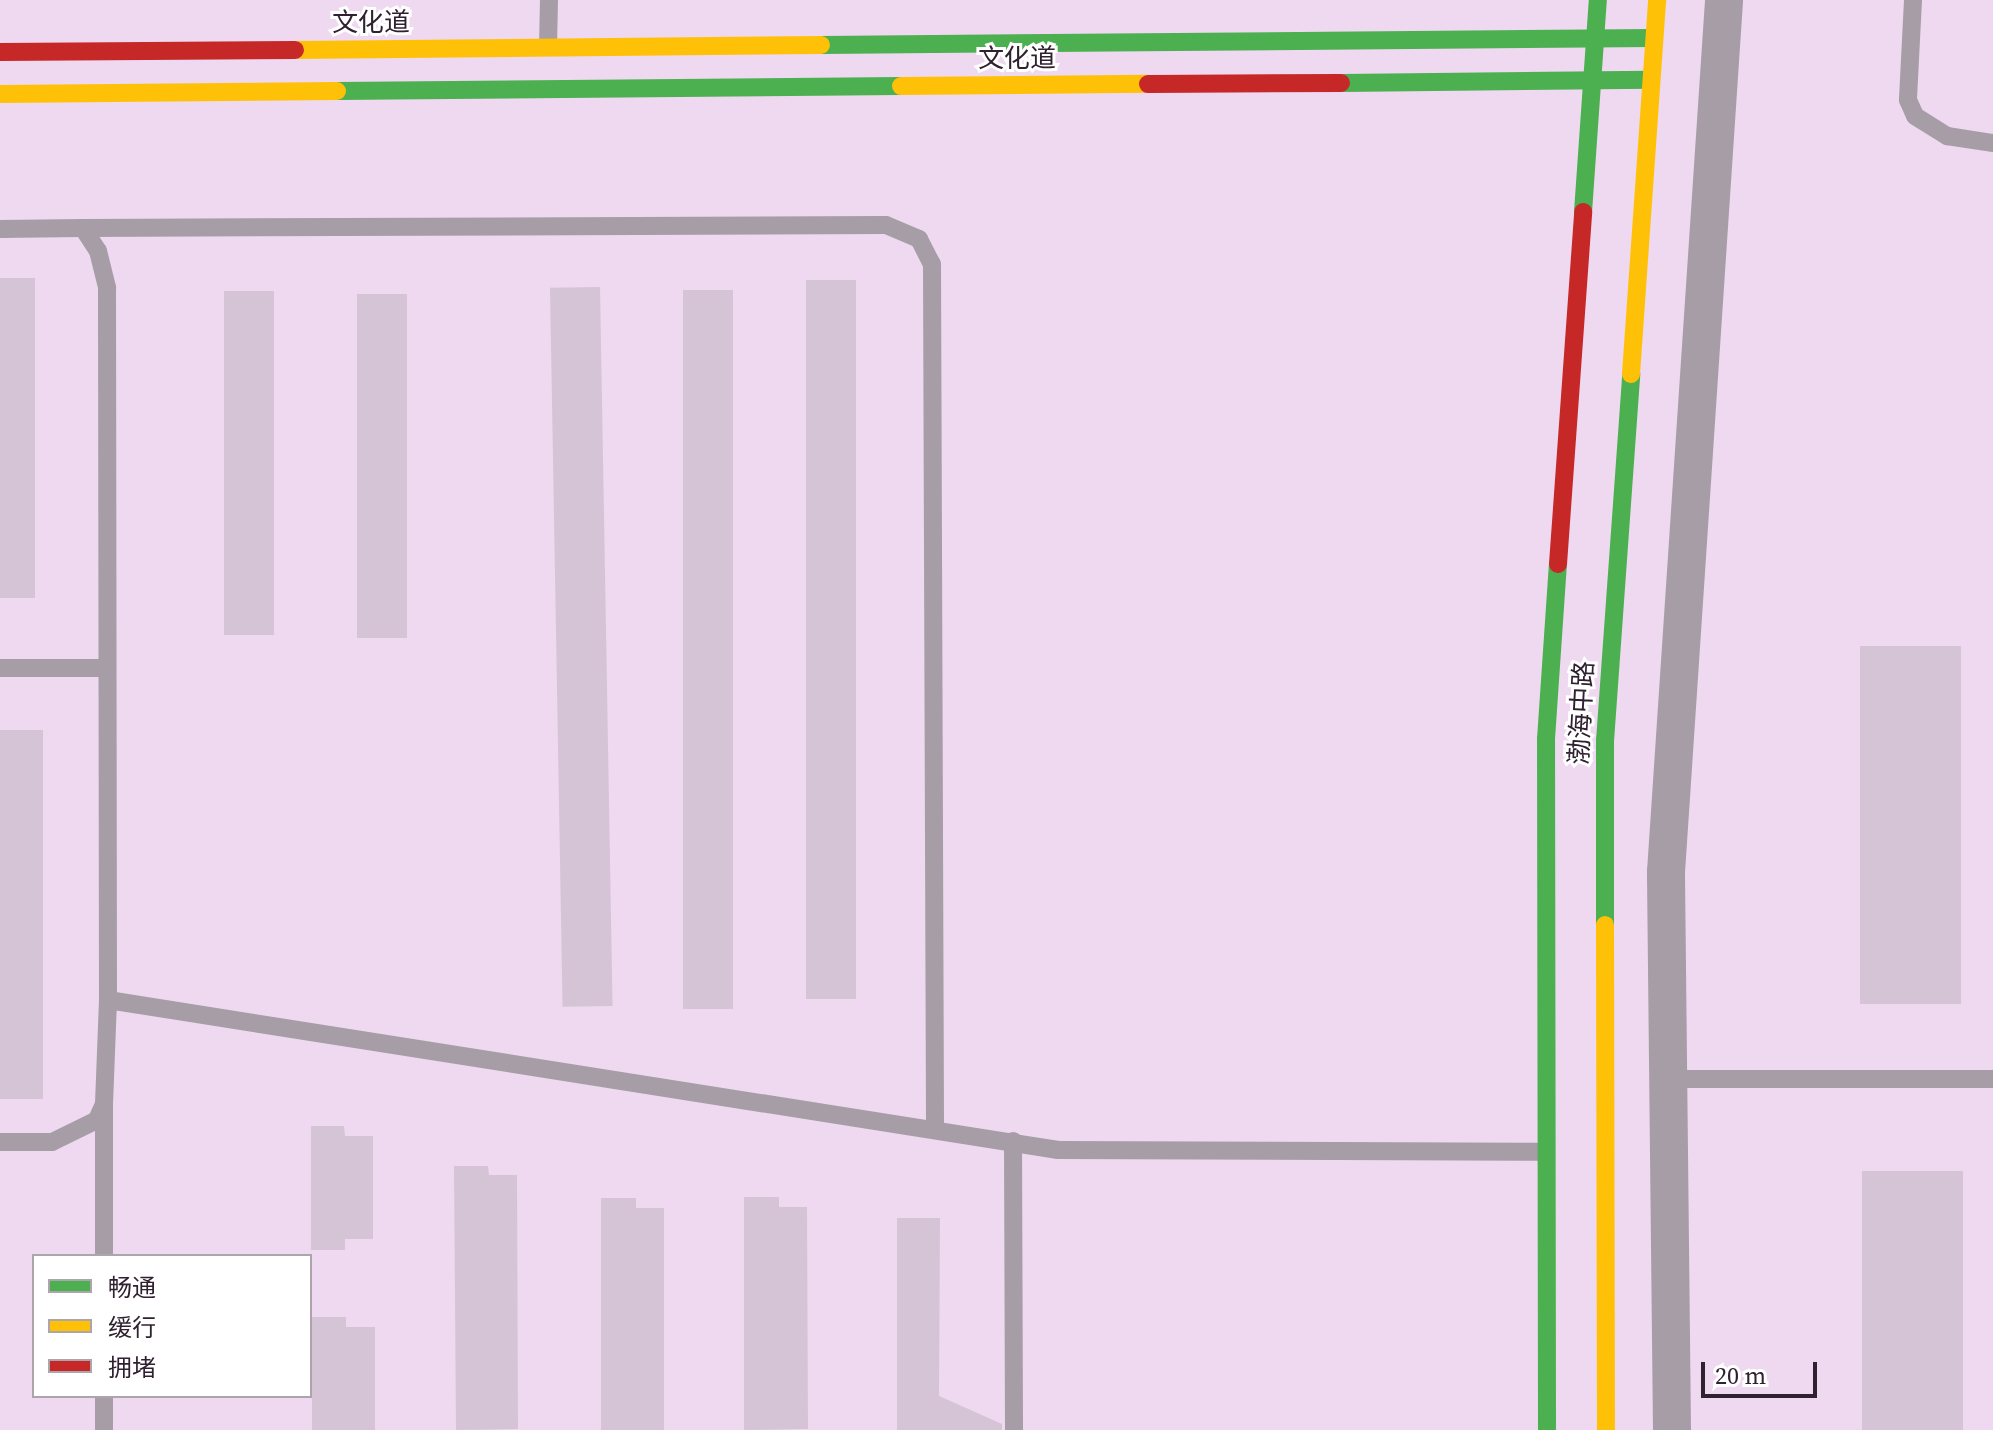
<!DOCTYPE html>
<html>
<head>
<meta charset="utf-8">
<style>
	body { margin:0 }
	#map { position:relative; width:1993px; height:1430px; overflow:hidden; background:#eed9f0; font-family:"Source Serif 4","Noto Sans SC",serif }
	div>[style] { position:absolute }
	.building>* { inset:0; background:#d5c4d6; transform-origin:0 0 }
	.lane>* { height:18px; margin:-9px; padding:0 9px; transform-origin:9px; border-radius:9px; background:#a69da6 }
	.street>* { height:38px; margin:-19px; padding:0 19px; transform-origin:19px; border-radius:19px; background:#a69da6 }
	.fast>* { height:18px; margin:-9px; padding:0 9px; transform-origin:9px; border-radius:9px; background:#4caf50 }
	.slow>* { height:18px; margin:-9px; padding:0 9px; transform-origin:9px; border-radius:9px; background:#ffc107 }
	.jam>* { height:18px; margin:-9px; padding:0 9px; transform-origin:9px; border-radius:9px; background:#c62828 }
	span { translate:-50% -50%; white-space:nowrap; text-align:center; line-height:1.15; -webkit-text-stroke:6px #fff; paint-order:stroke }
	.street-label { font-size:26px; color:#2f2130 }
	.legend { position:absolute; left:32px; top:1254px; width:280px; height:144px; box-sizing:border-box; background:#fff; border:2px solid #aca6ac; margin:0; padding:10px 14px; list-style:none; font-size:24px; color:#2f2130 }
	.legend li { display:flex; align-items:center; gap:16px; height:40px }
	.legend b { width:40px; border:2px solid #aca6ac }
	.scale { position:absolute; left:1701px; top:1362px; width:116px; height:36px; box-sizing:border-box; border:4px solid #2f2130; border-top:0; padding-left:10px; font-size:24px; line-height:28px; white-space:nowrap; color:#2f2130; -webkit-text-stroke:6px #fff; paint-order:stroke }
</style>
</head>
<body>
<div id="map">
	<div class="building">
		<i style="left:35px;top:278px;width:320px;height:35px;rotate:90deg"></i>
		<i style="left:806px;top:280px;width:50px;height:719px"></i>
		<i style="left:600px;top:287px;width:719px;height:50px;rotate:89deg"></i>
		<i style="left:733px;top:290px;width:719px;height:50px;rotate:90deg"></i>
		<i style="left:224px;top:291px;width:50px;height:344px"></i>
		<i style="left:407px;top:294px;width:344px;height:50px;rotate:90deg"></i>
		<i style="left:1961px;top:646px;width:358px;height:101px;rotate:90deg"></i>
		<i style="left:43px;top:730px;width:369px;height:43px;rotate:90deg"></i>
		<i style="clip-path:polygon(311px 1126px,344px 1126px,345px 1136px,373px 1136px,373px 1239px,345px 1239px,345px 1250px,311px 1250px)"></i>
		<i style="clip-path:polygon(454px 1166px,488px 1166px,489px 1175px,517px 1175px,518px 1429px,456px 1430px)"></i>
		<i style="left:1963px;top:1171px;width:259px;height:101px;rotate:90deg"></i>
		<i style="clip-path:polygon(744px 1197px,779px 1197px,779px 1207px,807px 1207px,808px 1429px,744px 1430px)"></i>
		<i style="clip-path:polygon(601px 1198px,636px 1198px,636px 1208px,664px 1208px,664px 1430px,601px 1430px)"></i>
		<i style="clip-path:polygon(897px 1218px,940px 1218px,939px 1396px,1002px 1424px,1002px 1430px,897px 1430px)"></i>
		<i style="clip-path:polygon(312px 1317px,346px 1317px,346px 1327px,375px 1327px,375px 1430px,312px 1430px)"></i>
	</div>
	<div class="lane">
		<i style="left:1913px;top:0;width:100px;rotate:92.9deg"></i>
		<i style="left:1908px;top:100px;width:17px;rotate:66deg"></i>
		<i style="left:1915px;top:116px;width:38px;rotate:32deg"></i>
		<i style="left:1947px;top:136px;width:47px;rotate:8.7deg"></i>
		<i style="left:548px;top:47px;width:47px;rotate:-88.8deg"></i>
		<i style="left:83px;top:228px;width:803px;rotate:-0.21deg"></i>
		<i style="left:886px;top:225px;width:36px;rotate:23deg"></i>
		<i style="left:919px;top:239px;width:28px;rotate:63deg"></i>
		<i style="left:932px;top:264px;width:863px;rotate:89.8deg"></i>
		<i style="left:0;top:229px;width:83px;rotate:-0.7deg"></i>
		<i style="left:83px;top:228px;width:27px;rotate:57deg"></i>
		<i style="left:98px;top:251px;width:38px;rotate:76deg"></i>
		<i style="left:107px;top:288px;width:712px;rotate:89.92deg"></i>
		<i style="left:108px;top:1000px;width:104px;rotate:92.2deg"></i>
		<i style="left:104px;top:1104px;width:17px;rotate:114deg"></i>
		<i style="left:97px;top:1120px;width:50px;rotate:153.9deg"></i>
		<i style="left:52px;top:1142px;width:52px;rotate:180deg"></i>
		<i style="left:0;top:668px;width:107px"></i>
		<i style="left:108px;top:1000px;width:962px;rotate:8.97deg"></i>
		<i style="left:1058px;top:1150px;width:488px;rotate:0.2deg"></i>
		<i style="left:1668px;top:1079px;width:325px"></i>
		<i style="left:1013px;top:1141px;width:289px;rotate:89.8deg"></i>
		<i style="left:104px;top:1256px;width:149px;rotate:-90deg"></i>
		<i style="left:104px;top:1430px;width:34px;rotate:-90deg"></i>
	</div>
	<div class="street">
		<i style="left:1672px;top:1430px;width:558px;rotate:-90.62deg"></i>
		<i style="left:1666px;top:872px;width:874px;rotate:-86.19deg"></i>
	</div>
	<div class="fast">
		<i style="left:821px;top:45px;width:833px;rotate:-0.48deg"></i>
		<i style="left:1341px;top:83px;width:310px;rotate:-0.6deg"></i>
		<i style="left:337px;top:91px;width:564px;rotate:-0.51deg"></i>
		<i style="left:1583px;top:212px;width:213px;rotate:-86deg"></i>
		<i style="left:1605px;top:925px;width:184px;rotate:-90deg"></i>
		<i style="left:1605px;top:741px;width:368px;rotate:-85.9deg"></i>
		<i style="left:1547px;top:1430px;width:691px;rotate:-90.08deg"></i>
		<i style="left:1546px;top:739px;width:175px;rotate:-86.1deg"></i>
	</div>
	<div class="slow">
		<i style="left:295px;top:50px;width:526px;rotate:-0.54deg"></i>
		<i style="left:901px;top:86px;width:247px;rotate:-0.5deg"></i>
		<i style="left:0;top:94px;width:337px;rotate:-0.5deg"></i>
		<i style="left:1631px;top:374px;width:375px;rotate:-86deg"></i>
		<i style="left:1605px;top:925px;width:505px;rotate:89.89deg"></i>
	</div>
	<div class="jam">
		<i style="left:0;top:52px;width:295px;rotate:-0.4deg"></i>
		<i style="left:1148px;top:84px;width:193px;rotate:-0.3deg"></i>
		<i style="left:1558px;top:564px;width:353px;rotate:-85.9deg"></i>
	</div>
	<div class="street-label">
		<span style="left:371px;top:23px">文化道</span>
		<span style="left:1017px;top:59px">文化道</span>
		<span style="left:1582px;top:713px;rotate:-87deg">渤海中路</span>
	</div>
	<ul class="legend">
	<li><b style="height:10px;background:#4caf50"></b>畅通</li>
	<li><b style="height:10px;background:#ffc107"></b>缓行</li>
	<li><b style="height:10px;background:#c62828"></b>拥堵</li>
	</ul>
	<div class="scale">20 m</div>
</div>
</body>
</html>
